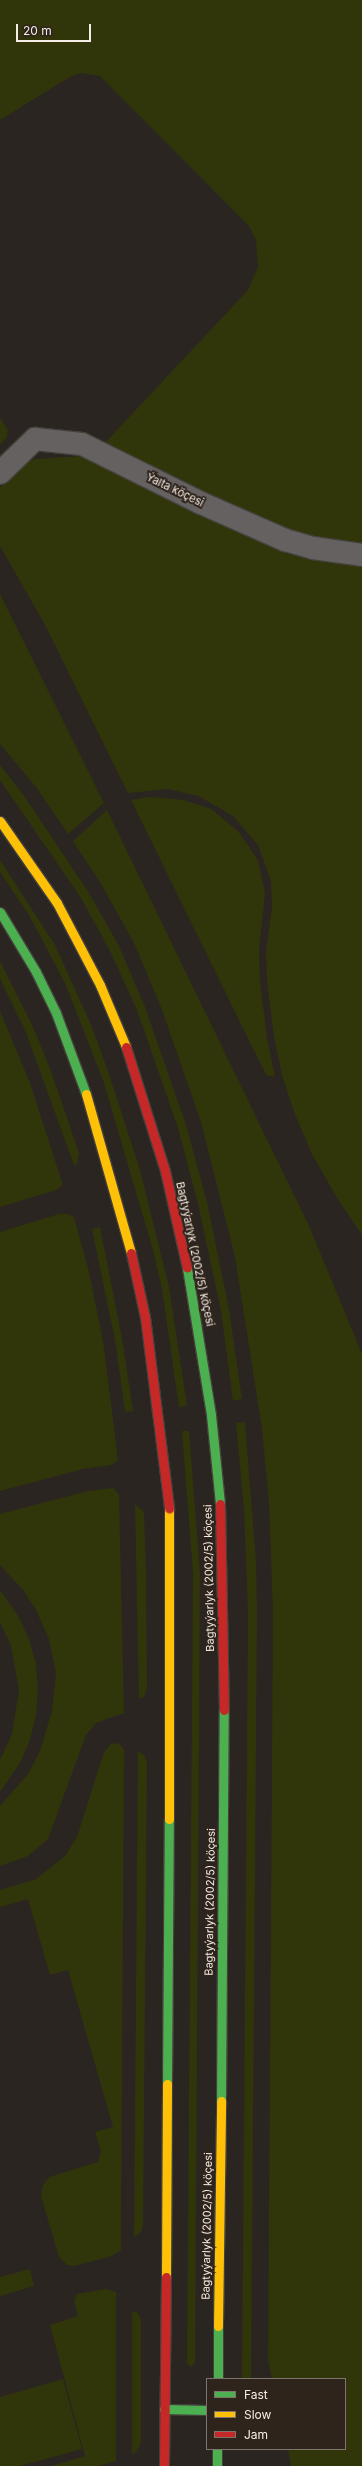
<!DOCTYPE html>
<html>
<head>
<meta charset="utf-8">
<style>
	body { margin:0 }
	#map { position:relative; width:362px; height:2466px; overflow:hidden; background:#2a2520; font-family:Inter,sans-serif }
	div>[style] { position:absolute }
	.green>* { inset:0; background:#31350a }
	.roads { filter:drop-shadow(1px 0 #45413d) drop-shadow(-1px 0 #45413d) drop-shadow(0 1px #45413d) drop-shadow(0 -1px #45413d) }
	.street>* { height:22px; margin:-11px; padding:0 11px; transform-origin:11px; border-radius:11px; background:#656160 }
	.fast>* { height:9px; margin:-4.5px; padding:0 4.5px; transform-origin:4.5px; border-radius:4.5px; background:#4caf50 }
	.slow>* { height:9px; margin:-4.5px; padding:0 4.5px; transform-origin:4.5px; border-radius:4.5px; background:#ffc107 }
	.jam>* { height:9px; margin:-4.5px; padding:0 4.5px; transform-origin:4.5px; border-radius:4.5px; background:#c62828 }
	span { translate:-50% -50%; white-space:nowrap; text-align:center; line-height:1.15; -webkit-text-stroke:4px #2f241b; paint-order:stroke }
	.street-label { font-size:11px; color:#f4ede7 }
	.legend { position:absolute; left:206px; top:2378px; width:140px; height:72px; box-sizing:border-box; background:#2f241b; border:1px solid #7e746d; margin:0; padding:5px 7px; list-style:none; font-size:12px; color:#f4ede7 }
	.legend li { display:flex; align-items:center; gap:8px; height:20px }
	.legend b { width:20px; border:1px solid #7e746d }
	.scale { position:absolute; left:16px; top:24px; width:75px; height:18px; box-sizing:border-box; border:2px solid #f4ede7; border-top:0; padding-left:5px; font-size:12px; line-height:14px; white-space:nowrap; color:#f4ede7; -webkit-text-stroke:3px #2f241b; paint-order:stroke }
</style>
</head>
<body>
<div id="map">
	<div class="green">
		<i style="clip-path:polygon(0 0,362px 0,362px 547px,310px 538px,247px 516px,103px 445px,248px 290px,258px 267px,256px 240px,249px 226px,100px 76px,80px 73px,68px 78px,0 120px)"></i>
		<i style="clip-path:polygon(0 418px,8px 430px,7px 437px,0 445px)"></i>
		<i style="clip-path:polygon(82px 456px,208px 519px,288px 554px,362px 566px,362px 1235px,337px 1198px,312px 1154px,294px 1112px,282px 1075px,274px 1037px,267px 981px,266px 951px,272px 907px,271px 881px,258px 845px,233px 816px,199px 796px,168px 789px,128px 793px,44px 623px,0 546px,0 487px,23px 464px,35px 459px)"></i>
		<i style="clip-path:polygon(0 594px,104px 803px,68px 834px,36px 787px,0 744px)"></i>
		<i style="clip-path:polygon(0 765px,25px 797px,89px 893px,119px 946px,145px 1007px,186px 1125px,207px 1202px,229px 1309px,242px 1399px,233px 1401px,221px 1311px,198px 1204px,178px 1128px,137px 1010px,110px 951px,81px 898px,0 780px)"></i>
		<i style="clip-path:polygon(150px 797px,184px 800px,211px 809px,238px 831px,258px 860px,265px 894px,259px 950px,260px 982px,267px 1038px,275px 1077px,266px 1075px,131px 800px)"></i>
		<i style="clip-path:polygon(107px 810px,310px 1228px,362px 1354px,362px 2466px,291px 2466px,288px 2449px,345px 2449px,345px 2379px,272px 2379px,268px 2359px,273px 1612px,269px 1502px,262px 1429px,235px 1257px,201px 1122px,161px 1007px,134px 943px,101px 884px,73px 841px)"></i>
		<i style="clip-path:polygon(0 860px,55px 945px,92px 1027px,110px 1077px,140px 1170px,169px 1287px,187px 1406px,179px 1407px,162px 1289px,153px 1250px,103px 1080px,65px 983px,29px 915px,0 872px)"></i>
		<i style="clip-path:polygon(0 961px,33px 1027px,51px 1071px,79px 1153px,77px 1164px,74px 1165px,25px 1030px,0 979px)"></i>
		<i style="clip-path:polygon(0 1011px,30px 1083px,62px 1182px,62px 1186px,56px 1190px,0 1207px)"></i>
		<i style="clip-path:polygon(59px 1214px,67px 1214px,74px 1217px,89px 1272px,103px 1341px,118px 1460px,111px 1465px,83px 1469px,0 1491px,0 1232px)"></i>
		<i style="clip-path:polygon(100px 1227px,122px 1338px,133px 1411px,125px 1412px,115px 1340px,92px 1229px)"></i>
		<i style="clip-path:polygon(245px 1422px,256px 1562px,257px 1612px,251px 2379px,242px 2379px,248px 1613px,244px 1509px,236px 1423px)"></i>
		<i style="clip-path:polygon(182px 1431px,189px 1431px,200px 1572px,195px 2363px,191px 2367px,187px 2363px,193px 1573px)"></i>
		<i style="clip-path:polygon(113px 1488px,119px 1494px,124px 1713px,96px 1723px,86px 1735px,48px 1839px,28px 1856px,0 1866px,0 1806px,28px 1774px,40px 1751px,52px 1711px,56px 1673px,49px 1639px,36px 1610px,24px 1591px,0 1565px,0 1514px,88px 1491px)"></i>
		<i style="clip-path:polygon(135px 1504px,144px 1512px,146px 1573px,147px 1688px,144px 1697px,139px 1699px)"></i>
		<i style="clip-path:polygon(0 1590px,18px 1616px,29px 1639px,36px 1664px,38px 1689px,36px 1715px,30px 1740px,20px 1763px,0 1792px,0 1760px,12px 1734px,19px 1690px,11px 1646px,0 1622px)"></i>
		<i style="clip-path:polygon(118px 1743px,124px 1749px,121px 2250px,112px 2256px,74px 2266px,67px 2265px,59px 2257px,41px 2196px,43px 2185px,49px 2177px,98px 2162px,101px 2151px,95px 2132px,113px 2127px,68px 1970px,50px 1975px,28px 1899px,0 1907px,0 1890px,36px 1879px,65px 1856px,77px 1837px,104px 1752px,111px 1744px)"></i>
		<i style="clip-path:polygon(138px 1751px,144px 1755px,147px 1762px,143px 2224px,141px 2232px,134px 2237px)"></i>
		<i style="clip-path:polygon(30px 2269px,34px 2286px,0 2296px,0 2277px)"></i>
		<i style="clip-path:polygon(107px 2289px,116px 2292px,116px 2461px,98px 2466px,51px 2466px,85px 2456px,50px 2325px,78px 2316px,74px 2301px,77px 2294px)"></i>
		<i style="clip-path:polygon(132px 2311px,138px 2313px,141px 2320px,141px 2443px,136px 2452px,132px 2454px)"></i>
		<i style="clip-path:polygon(63px 2379px,82px 2449px,20px 2466px,0 2466px,0 2397px)"></i>
	</div>
	<div class="roads">
		<div class="street">
			<i style="left:0;top:473px;width:49px;rotate:-44.2deg"></i>
			<i style="left:35px;top:439px;width:47px;rotate:6.1deg"></i>
			<i style="left:82px;top:444px;width:133px;rotate:26.4deg"></i>
			<i style="left:201px;top:503px;width:92px;rotate:23.8deg"></i>
			<i style="left:285px;top:540px;width:29px;rotate:16deg"></i>
			<i style="left:313px;top:548px;width:49px;rotate:8.1deg"></i>
		</div>
		<div class="fast">
			<i style="left:0;top:912px;width:70px;rotate:59deg"></i>
			<i style="left:36px;top:972px;width:46px;rotate:64deg"></i>
			<i style="left:56px;top:1013px;width:86px;rotate:69.7deg"></i>
			<i style="left:187px;top:1268px;width:149px;rotate:80.7deg"></i>
			<i style="left:211px;top:1415px;width:89px;rotate:84.2deg"></i>
			<i style="left:167px;top:2084px;width:265px;rotate:-89.6deg"></i>
			<i style="left:221px;top:2101px;width:391px;rotate:-89.6deg"></i>
			<i style="left:218px;top:2379px;width:53px;rotate:-90deg"></i>
			<i style="left:164px;top:2409px;width:43px;rotate:1.3deg"></i>
			<i style="left:217px;top:2449px;width:17px;rotate:90deg"></i>
		</div>
		<div class="slow">
			<i style="left:0;top:821px;width:100px;rotate:55.2deg"></i>
			<i style="left:57px;top:903px;width:93px;rotate:62.3deg"></i>
			<i style="left:100px;top:985px;width:67px;rotate:67.2deg"></i>
			<i style="left:86px;top:1094px;width:165px;rotate:74.2deg"></i>
			<i style="left:169px;top:1508px;width:311px;rotate:90deg"></i>
			<i style="left:166px;top:2277px;width:193px;rotate:-89.7deg"></i>
			<i style="left:218px;top:2326px;width:225px;rotate:-89.2deg"></i>
		</div>
		<div class="jam">
			<i style="left:126px;top:1047px;width:130px;rotate:72.5deg"></i>
			<i style="left:165px;top:1171px;width:99px;rotate:77.2deg"></i>
			<i style="left:131px;top:1253px;width:66px;rotate:77.7deg"></i>
			<i style="left:145px;top:1317px;width:193px;rotate:82.8deg"></i>
			<i style="left:220px;top:1504px;width:206px;rotate:88.9deg"></i>
			<i style="left:164px;top:2466px;width:189px;rotate:-89.4deg"></i>
		</div>
	</div>
	<div class="street-label">
		<span style="left:175px;top:490px;rotate:26deg">Ýalta köçesi</span>
		<span style="left:195px;top:1254px;rotate:78deg">Bagtyýarlyk (2002/5) köçesi</span>
		<span style="left:209px;top:1578px;rotate:-91deg">Bagtyýarlyk (2002/5) köçesi</span>
		<span style="left:210px;top:1902px;rotate:-89deg">Bagtyýarlyk (2002/5) köçesi</span>
		<span style="left:207px;top:2226px;rotate:-89deg">Bagtyýarlyk (2002/5) köçesi</span>
	</div>
	<ul class="legend">
	<li><b style="height:5px;background:#4caf50"></b>Fast</li>
	<li><b style="height:5px;background:#ffc107"></b>Slow</li>
	<li><b style="height:5px;background:#c62828"></b>Jam</li>
	</ul>
	<div class="scale">20 m</div>
</div>
</body>
</html>
